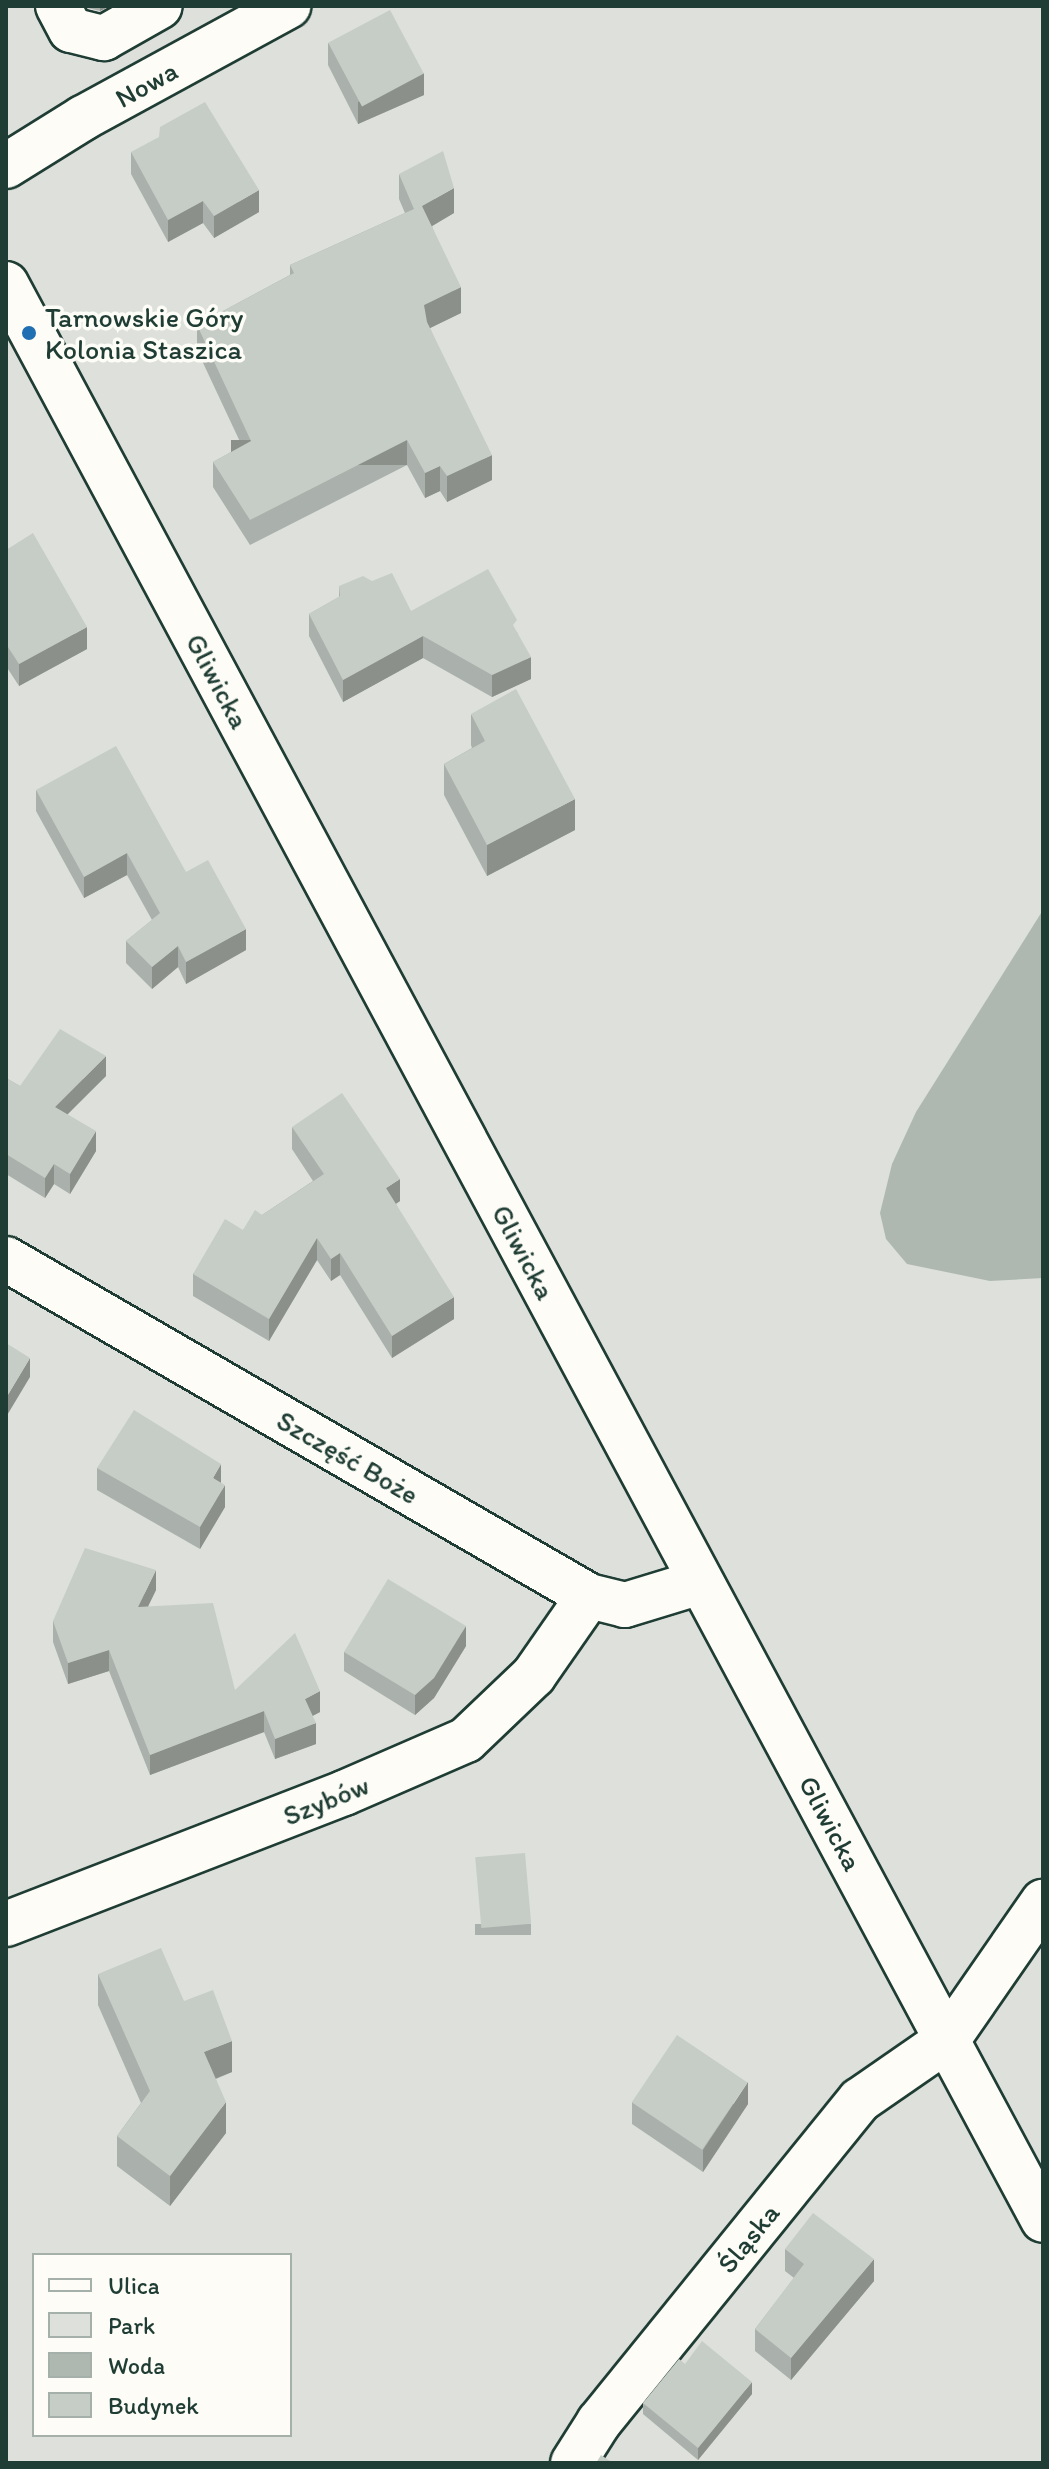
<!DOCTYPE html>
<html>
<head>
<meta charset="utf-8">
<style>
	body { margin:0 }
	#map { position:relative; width:1049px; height:2469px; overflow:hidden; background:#fdfcf7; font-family:Itim,sans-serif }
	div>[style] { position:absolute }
	.green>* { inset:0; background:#dde0db }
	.water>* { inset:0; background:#aeb8b1 }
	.roads { filter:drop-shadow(2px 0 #1f3d34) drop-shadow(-2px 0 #1f3d34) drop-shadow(0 2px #1f3d34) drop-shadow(0 -2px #1f3d34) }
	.minor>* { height:44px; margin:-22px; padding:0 22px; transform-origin:22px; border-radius:22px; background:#fdfcf7 }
	.major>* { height:44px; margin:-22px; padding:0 22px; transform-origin:22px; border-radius:22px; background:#fdfcf7 }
	.wall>* { inset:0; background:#aab0ab; transform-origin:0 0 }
	.shaded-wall>* { inset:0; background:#8b908b; transform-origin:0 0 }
	.building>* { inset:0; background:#c6cdc7; transform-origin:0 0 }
	.dots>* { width:22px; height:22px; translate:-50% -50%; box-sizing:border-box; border:4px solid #fdfcf7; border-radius:50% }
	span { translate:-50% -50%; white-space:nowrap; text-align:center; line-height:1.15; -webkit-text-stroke:7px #fdfcf7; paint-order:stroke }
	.street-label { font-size:28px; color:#1f3d34 }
	.poi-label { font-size:28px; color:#1f3d34 }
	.left { translate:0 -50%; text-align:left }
	.frame { position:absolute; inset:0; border:8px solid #1f3d34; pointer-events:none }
	.legend { position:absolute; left:32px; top:2253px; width:260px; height:184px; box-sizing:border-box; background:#fdfcf7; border:2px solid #a4b0a9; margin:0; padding:10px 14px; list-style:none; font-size:24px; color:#1f3d34 }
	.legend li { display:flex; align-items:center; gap:16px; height:40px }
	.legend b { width:40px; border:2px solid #a4b0a9 }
</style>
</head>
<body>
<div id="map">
	<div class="green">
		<i style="clip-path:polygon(evenodd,6px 6px,1043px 6px,1043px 2463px,6px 2463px,6px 6px,34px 2255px,290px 2255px,290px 2435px,34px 2435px,34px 2255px)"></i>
	</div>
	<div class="water">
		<i style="clip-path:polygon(1043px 910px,1043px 1278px,990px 1281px,907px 1264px,886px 1239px,880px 1213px,892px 1164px,916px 1112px)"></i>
	</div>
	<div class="roads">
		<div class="minor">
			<i style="left:58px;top:6px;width:27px;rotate:62deg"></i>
			<i style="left:71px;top:30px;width:34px;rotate:14deg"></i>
			<i style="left:104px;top:38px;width:64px;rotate:-29.7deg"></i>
			<i style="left:6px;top:166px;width:91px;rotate:-31.9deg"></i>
			<i style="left:83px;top:118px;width:234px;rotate:-28.6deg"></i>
			<i style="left:6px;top:1259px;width:673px;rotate:30.03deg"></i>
			<i style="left:589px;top:1596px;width:37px;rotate:14deg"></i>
			<i style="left:625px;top:1605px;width:78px;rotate:-17deg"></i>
			<i style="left:6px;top:1924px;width:362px;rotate:-21.2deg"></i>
			<i style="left:344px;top:1793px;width:133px;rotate:-23.5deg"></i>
			<i style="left:466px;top:1740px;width:94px;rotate:-43.7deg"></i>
			<i style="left:534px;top:1675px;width:96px;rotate:-55.2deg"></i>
			<i style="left:573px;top:2463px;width:49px;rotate:-57.6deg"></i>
			<i style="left:599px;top:2422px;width:414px;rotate:-51deg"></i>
			<i style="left:860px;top:2100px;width:107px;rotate:-34.7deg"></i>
			<i style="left:948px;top:2039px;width:167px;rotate:-55.3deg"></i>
		</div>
		<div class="major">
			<i style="left:6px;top:284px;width:2196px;rotate:61.82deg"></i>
		</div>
	</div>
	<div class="wall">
		<i style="clip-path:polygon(86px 6px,110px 6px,100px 11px,88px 8px)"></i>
		<i style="clip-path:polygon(328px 43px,424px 95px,358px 124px,328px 65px)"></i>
		<i style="clip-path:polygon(131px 152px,259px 212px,214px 238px,203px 223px,168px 242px,131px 174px)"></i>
		<i style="clip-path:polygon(399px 174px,454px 213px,432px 226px,461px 313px,430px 328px,492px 480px,447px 502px,440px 491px,425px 498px,407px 465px,250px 545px,213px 487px,213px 462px,242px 446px,197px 350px,197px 325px,290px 275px,290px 265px,405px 213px,399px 199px)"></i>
		<i style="clip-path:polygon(6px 550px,87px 649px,19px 686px,6px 666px)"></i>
		<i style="clip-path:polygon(339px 586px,411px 611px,517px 632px,531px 679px,492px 697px,423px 658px,343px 702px,309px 636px,309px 614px,339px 597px)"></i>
		<i style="clip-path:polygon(471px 714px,575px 830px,487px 876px,444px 795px,444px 764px,472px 748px,471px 745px)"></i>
		<i style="clip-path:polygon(36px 790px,186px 872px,246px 950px,186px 984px,178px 967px,152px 989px,126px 963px,126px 941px,152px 920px,127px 875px,84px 898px,36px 811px)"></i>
		<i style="clip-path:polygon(106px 1076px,67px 1114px,96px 1151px,70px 1194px,54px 1184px,45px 1198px,6px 1174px,6px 1078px,20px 1086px)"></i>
		<i style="clip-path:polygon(292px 1127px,400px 1201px,396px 1204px,454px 1319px,392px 1358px,340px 1275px,331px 1281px,317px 1260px,269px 1341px,193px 1296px,193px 1274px,243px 1230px,262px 1215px,313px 1181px,292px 1149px)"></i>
		<i style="clip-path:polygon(97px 1468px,221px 1483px,225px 1507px,200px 1549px,97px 1490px)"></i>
		<i style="clip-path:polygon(156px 1590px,148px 1606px,235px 1690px,320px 1712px,312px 1716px,316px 1744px,275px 1759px,264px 1732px,150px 1775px,109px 1671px,68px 1684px,53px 1642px,53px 1621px)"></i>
		<i style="clip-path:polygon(466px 1646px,434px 1698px,415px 1715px,344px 1671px,344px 1652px)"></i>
		<i style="left:531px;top:1924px;width:11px;height:56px;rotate:90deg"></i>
		<i style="clip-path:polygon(98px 1974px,184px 2001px,232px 2072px,216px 2079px,226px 2133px,170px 2206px,117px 2166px,117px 2136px,141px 2103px,98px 2005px)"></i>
		<i style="clip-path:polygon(632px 2102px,748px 2104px,703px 2172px,632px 2124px)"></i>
		<i style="clip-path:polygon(785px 2249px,874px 2281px,791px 2380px,755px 2351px,755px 2329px,794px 2278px,785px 2271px)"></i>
		<i style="clip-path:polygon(685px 2364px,752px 2394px,698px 2460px,643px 2414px,643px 2403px)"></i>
	</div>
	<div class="shaded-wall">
		<i style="clip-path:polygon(100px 6px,110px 6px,100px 11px)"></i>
		<i style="clip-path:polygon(424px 73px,424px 95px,358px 124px,358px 102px)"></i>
		<i style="clip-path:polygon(454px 188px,454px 213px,422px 232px,422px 206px)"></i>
		<i style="clip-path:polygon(259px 190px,259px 212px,214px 238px,214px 216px)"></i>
		<i style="clip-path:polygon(203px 201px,203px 223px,168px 242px,168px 220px)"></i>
		<i style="clip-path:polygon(461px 287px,461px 313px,424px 331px,424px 305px)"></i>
		<i style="left:407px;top:440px;width:25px;height:176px;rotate:90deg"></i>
		<i style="clip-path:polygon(492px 455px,492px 480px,447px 502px,447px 476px)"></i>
		<i style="clip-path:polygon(440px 466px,440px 491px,425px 498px,425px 473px)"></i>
		<i style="clip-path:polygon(87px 627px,87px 649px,19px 686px,19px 664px)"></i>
		<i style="clip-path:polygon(423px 636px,423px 658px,343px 702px,343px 680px)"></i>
		<i style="clip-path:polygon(531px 657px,531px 679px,492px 697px,492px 675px)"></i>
		<i style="clip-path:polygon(575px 799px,575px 830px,487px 876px,487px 845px)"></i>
		<i style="clip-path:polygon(127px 853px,127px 875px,84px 898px,84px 877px)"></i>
		<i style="clip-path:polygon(246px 929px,246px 950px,186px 984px,186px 962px)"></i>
		<i style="clip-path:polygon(178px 946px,178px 967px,152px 989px,152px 967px)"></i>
		<i style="clip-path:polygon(106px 1056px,106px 1076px,55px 1127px,55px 1107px)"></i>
		<i style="clip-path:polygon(96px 1131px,96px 1151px,70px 1194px,70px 1174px)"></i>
		<i style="clip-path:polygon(54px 1164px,54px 1184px,45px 1198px,45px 1178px)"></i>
		<i style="clip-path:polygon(400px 1179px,400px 1201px,386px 1210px,386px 1188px)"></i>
		<i style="clip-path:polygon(317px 1238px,317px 1260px,269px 1341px,269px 1319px)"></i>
		<i style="clip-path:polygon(340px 1253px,340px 1275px,331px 1281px,331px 1259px)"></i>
		<i style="clip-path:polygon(454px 1297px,454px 1319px,392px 1358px,392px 1336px)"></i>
		<i style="clip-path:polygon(30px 1358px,30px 1377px,6px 1417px,6px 1398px)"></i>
		<i style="clip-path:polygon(221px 1464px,221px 1486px,213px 1478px)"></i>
		<i style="clip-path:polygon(225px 1485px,225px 1507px,200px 1549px,200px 1527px)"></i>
		<i style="clip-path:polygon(156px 1570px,156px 1590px,138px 1627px,138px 1607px)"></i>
		<i style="clip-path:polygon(466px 1626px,466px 1646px,434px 1698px,415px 1715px,415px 1695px)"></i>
		<i style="clip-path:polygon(109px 1650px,109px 1671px,68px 1684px,68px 1663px)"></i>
		<i style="clip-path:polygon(320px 1691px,320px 1712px,305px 1720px,305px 1699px)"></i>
		<i style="clip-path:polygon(264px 1711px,264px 1732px,150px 1775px,150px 1755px)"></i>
		<i style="clip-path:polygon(316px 1723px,316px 1744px,275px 1759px,275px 1739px)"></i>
		<i style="clip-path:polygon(232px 2041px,232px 2072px,204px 2083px,204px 2052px)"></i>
		<i style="clip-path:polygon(748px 2082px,748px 2104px,703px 2172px,703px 2150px)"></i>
		<i style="clip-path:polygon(226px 2102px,226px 2133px,170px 2206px,170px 2176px)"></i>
		<i style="clip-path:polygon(874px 2259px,874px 2281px,791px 2380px,791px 2358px)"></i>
		<i style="clip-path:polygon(752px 2382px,752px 2394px,698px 2460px,698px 2448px)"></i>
	</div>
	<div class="building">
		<i style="left:390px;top:10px;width:72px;height:70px;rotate:62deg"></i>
		<i style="clip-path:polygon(205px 102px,259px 190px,214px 216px,203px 201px,168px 220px,131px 152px,159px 137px,160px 127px)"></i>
		<i style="clip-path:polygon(443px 151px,454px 188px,422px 206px,461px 287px,424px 305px,427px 322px,492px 455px,447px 476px,440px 466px,425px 473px,407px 440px,250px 520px,213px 462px,251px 441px,197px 325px,294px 273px,290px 265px,414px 209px,399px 174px)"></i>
		<i style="clip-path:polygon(33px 533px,87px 627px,19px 664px,6px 644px,6px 550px)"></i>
		<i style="clip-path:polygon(488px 569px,517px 620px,513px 625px,531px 657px,492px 675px,423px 636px,343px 680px,309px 614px,340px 596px,339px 586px,363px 576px,372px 581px,392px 573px,411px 611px)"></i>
		<i style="clip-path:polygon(516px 689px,575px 799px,487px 845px,444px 764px,485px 741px,471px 714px)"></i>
		<i style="clip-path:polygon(116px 746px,186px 872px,208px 860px,246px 929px,186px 962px,178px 946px,152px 967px,126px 941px,160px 913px,127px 853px,84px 877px,36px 790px)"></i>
		<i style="clip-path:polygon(60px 1029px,106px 1056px,55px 1107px,96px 1131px,70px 1174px,54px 1164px,45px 1178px,6px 1154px,6px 1078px,20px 1086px)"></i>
		<i style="clip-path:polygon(342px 1093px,400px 1179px,386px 1188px,454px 1297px,392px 1336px,340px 1253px,331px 1259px,317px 1238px,269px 1319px,193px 1274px,225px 1219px,243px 1230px,255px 1210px,262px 1215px,324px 1174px,292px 1127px)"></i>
		<i style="clip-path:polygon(6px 1343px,30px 1358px,6px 1398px)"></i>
		<i style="clip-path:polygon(134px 1410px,221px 1464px,213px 1478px,225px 1485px,200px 1527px,97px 1468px)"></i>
		<i style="clip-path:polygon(85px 1548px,156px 1570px,138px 1607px,213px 1603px,235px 1690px,295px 1633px,320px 1691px,305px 1699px,316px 1723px,275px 1739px,264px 1711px,150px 1755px,109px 1650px,68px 1663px,53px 1621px)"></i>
		<i style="clip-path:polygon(388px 1579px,466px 1626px,434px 1678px,415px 1695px,344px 1652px)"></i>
		<i style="left:525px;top:1853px;width:71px;height:50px;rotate:85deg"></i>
		<i style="clip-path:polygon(161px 1948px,184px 2001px,213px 1990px,232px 2041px,204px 2052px,226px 2102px,170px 2176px,117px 2136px,150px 2091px,98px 1974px)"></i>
		<i style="left:677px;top:2035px;width:85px;height:81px;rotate:34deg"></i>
		<i style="clip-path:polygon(813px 2213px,874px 2259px,791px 2358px,755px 2329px,804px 2264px,785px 2249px)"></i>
		<i style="clip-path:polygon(702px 2341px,752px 2382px,698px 2448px,643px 2403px,679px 2359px,685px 2364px)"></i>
		<i style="clip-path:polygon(601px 2455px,613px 2463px,596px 2463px)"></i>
	</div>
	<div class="dots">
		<i style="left:29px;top:333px;background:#1f6fb2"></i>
	</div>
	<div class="street-label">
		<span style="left:146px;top:84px;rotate:-29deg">Nowa</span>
		<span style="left:218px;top:681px;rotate:62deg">Gliwicka</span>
		<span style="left:524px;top:1252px;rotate:62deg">Gliwicka</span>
		<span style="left:348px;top:1457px;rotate:30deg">Szczęść Boże</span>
		<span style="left:326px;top:1800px;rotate:-22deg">Szybów</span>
		<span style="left:831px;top:1823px;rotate:62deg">Gliwicka</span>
		<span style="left:748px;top:2238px;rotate:-51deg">Śląska</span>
	</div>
	<div class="poi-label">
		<span class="left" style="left:45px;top:333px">Tarnowskie Góry<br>Kolonia Staszica</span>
	</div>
	<div class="frame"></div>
	<ul class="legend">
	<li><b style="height:10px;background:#fdfcf7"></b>Ulica</li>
	<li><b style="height:22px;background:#dde0db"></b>Park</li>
	<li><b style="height:22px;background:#aeb8b1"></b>Woda</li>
	<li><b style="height:22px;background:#c6cdc7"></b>Budynek</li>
	</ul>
</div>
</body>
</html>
